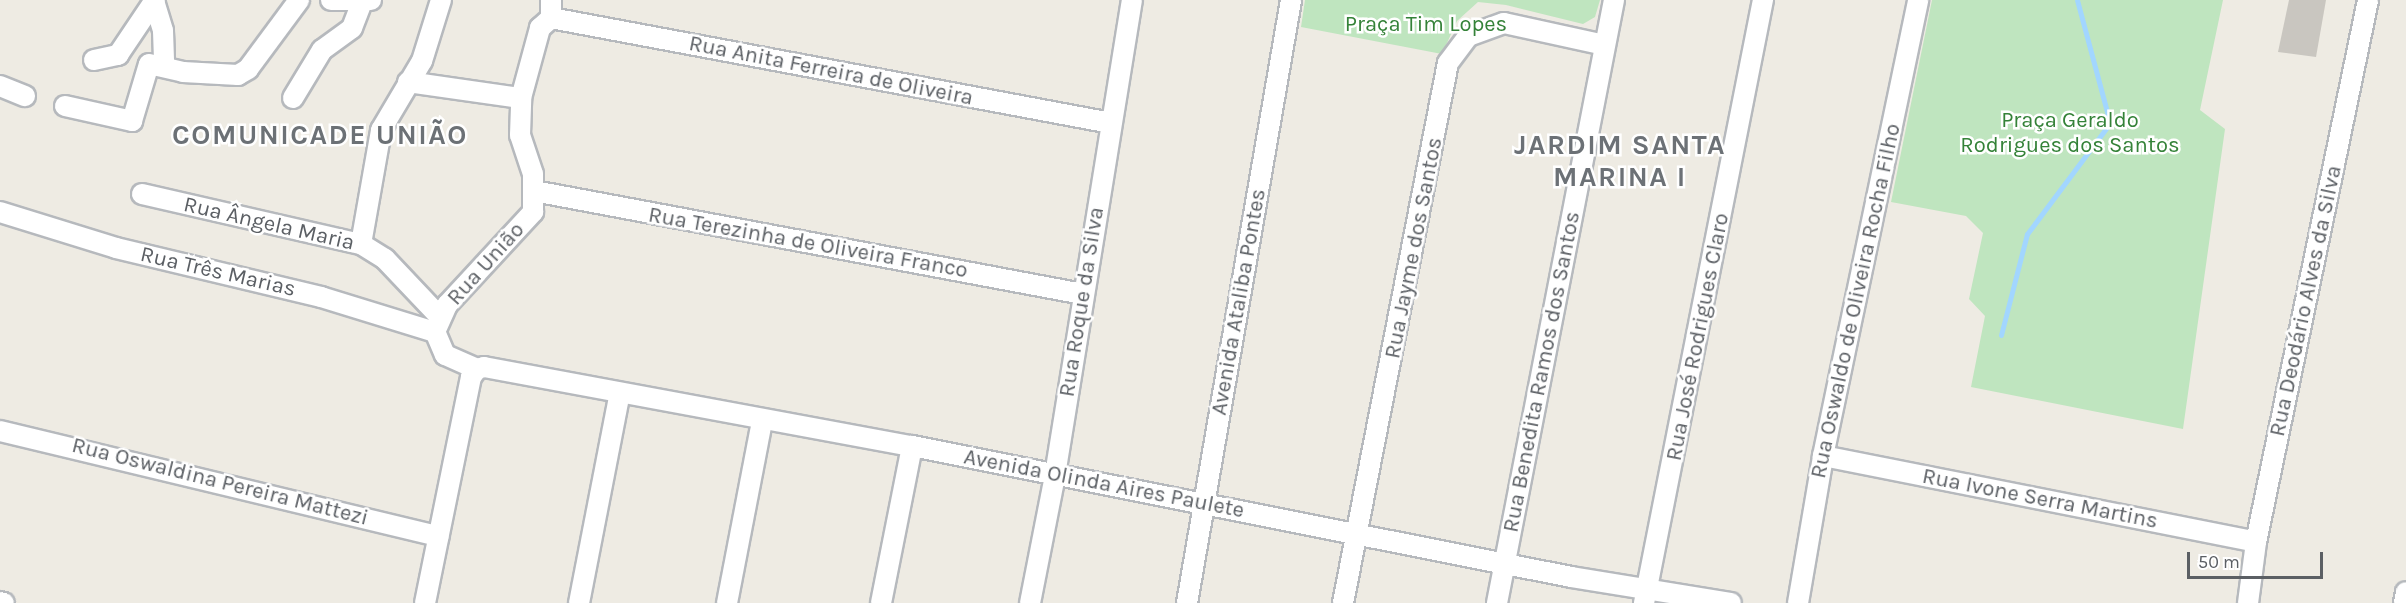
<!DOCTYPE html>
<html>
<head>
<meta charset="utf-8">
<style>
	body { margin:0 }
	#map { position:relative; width:2406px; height:603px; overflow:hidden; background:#eeebe3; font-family:Karla,sans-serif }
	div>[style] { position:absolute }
	.green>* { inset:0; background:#bfe5bf }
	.stream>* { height:5px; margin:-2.5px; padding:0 2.5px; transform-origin:2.5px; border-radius:2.5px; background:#a2d6ff }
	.building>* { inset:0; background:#c9c6c0 }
	.roads { filter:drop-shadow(2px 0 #b6b9bd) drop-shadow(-2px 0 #b6b9bd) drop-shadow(0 2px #b6b9bd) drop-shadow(0 -2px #b6b9bd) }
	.minor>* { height:20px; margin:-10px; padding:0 10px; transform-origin:10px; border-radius:10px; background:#fff }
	span { translate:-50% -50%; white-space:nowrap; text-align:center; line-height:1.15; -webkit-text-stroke:5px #fff; paint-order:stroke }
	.park-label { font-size:22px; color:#348238 }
	.street-label { font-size:22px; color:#5b5f64 }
	.district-label { font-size:28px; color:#6c7176; font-weight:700; letter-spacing:1.5px }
	.scale { position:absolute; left:2187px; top:552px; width:136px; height:27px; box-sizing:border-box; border:3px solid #5b5f64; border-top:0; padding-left:8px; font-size:18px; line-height:21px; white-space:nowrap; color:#5b5f64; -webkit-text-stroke:4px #fff; paint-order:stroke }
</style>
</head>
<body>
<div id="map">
	<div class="green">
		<i style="clip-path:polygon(1305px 0,1600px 0,1595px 17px,1583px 24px,1506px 5px,1478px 2px,1457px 21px,1442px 54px,1301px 27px)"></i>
		<i style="clip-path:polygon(1932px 0,2223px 0,2200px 110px,2225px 129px,2183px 429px,1971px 387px,1985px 316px,1969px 299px,1983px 233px,1966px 216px,1891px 202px)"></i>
	</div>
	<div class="stream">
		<i style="left:2001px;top:335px;width:104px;rotate:-75.6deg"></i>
		<i style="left:2027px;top:234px;width:139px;rotate:-53.2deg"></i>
		<i style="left:2110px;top:123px;width:127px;rotate:-105deg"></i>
	</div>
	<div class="building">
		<i style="clip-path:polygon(2289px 0,2326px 0,2316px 57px,2278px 52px)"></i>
	</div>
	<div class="roads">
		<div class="minor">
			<i style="left:331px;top:0;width:40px"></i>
			<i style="left:154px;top:1px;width:31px;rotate:73deg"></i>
			<i style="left:163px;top:31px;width:36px;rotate:88deg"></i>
			<i style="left:551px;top:18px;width:570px;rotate:10.62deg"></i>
			<i style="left:94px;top:60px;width:25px;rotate:-12deg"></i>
			<i style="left:118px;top:55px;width:66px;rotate:-56.1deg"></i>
			<i style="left:408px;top:82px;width:114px;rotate:8.1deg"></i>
			<i style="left:0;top:86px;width:27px;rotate:22deg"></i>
			<i style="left:293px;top:98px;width:56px;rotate:-58.9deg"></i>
			<i style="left:322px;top:50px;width:37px;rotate:-36deg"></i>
			<i style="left:352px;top:28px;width:28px;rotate:-69deg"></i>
			<i style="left:65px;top:106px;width:69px;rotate:12.6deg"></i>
			<i style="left:132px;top:121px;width:59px;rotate:-73.4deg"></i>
			<i style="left:149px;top:64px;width:35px;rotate:13deg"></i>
			<i style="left:183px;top:72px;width:55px;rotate:3.1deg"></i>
			<i style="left:238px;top:75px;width:12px;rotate:-31deg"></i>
			<i style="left:248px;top:69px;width:86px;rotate:-53.5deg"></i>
			<i style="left:534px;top:191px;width:559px;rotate:10.63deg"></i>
			<i style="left:142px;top:194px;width:225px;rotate:12.9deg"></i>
			<i style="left:361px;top:244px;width:28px;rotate:32deg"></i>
			<i style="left:385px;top:259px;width:80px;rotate:46.5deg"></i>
			<i style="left:0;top:212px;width:121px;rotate:17.2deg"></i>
			<i style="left:116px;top:248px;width:211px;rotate:13.4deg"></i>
			<i style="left:321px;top:297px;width:119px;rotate:17.1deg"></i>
			<i style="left:361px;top:244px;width:116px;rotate:-80deg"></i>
			<i style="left:381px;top:130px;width:80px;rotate:-59.3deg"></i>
			<i style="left:422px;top:61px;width:64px;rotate:-72.7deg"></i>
			<i style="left:477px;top:369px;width:7px;rotate:-16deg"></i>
			<i style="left:484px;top:367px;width:435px;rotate:10.5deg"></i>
			<i style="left:912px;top:446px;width:672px;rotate:11.24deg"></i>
			<i style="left:1571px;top:577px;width:162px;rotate:9.2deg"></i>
			<i style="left:477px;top:369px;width:35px;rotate:-156deg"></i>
			<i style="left:445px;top:355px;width:25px;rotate:-113deg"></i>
			<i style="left:435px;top:332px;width:30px;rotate:-66deg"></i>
			<i style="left:447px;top:305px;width:127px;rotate:-47.2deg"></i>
			<i style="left:533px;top:212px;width:38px;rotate:-90deg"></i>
			<i style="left:533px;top:174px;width:41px;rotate:-108.4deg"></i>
			<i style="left:520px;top:135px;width:37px;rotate:-88deg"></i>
			<i style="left:521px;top:98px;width:73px;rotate:-74.8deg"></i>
			<i style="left:540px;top:28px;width:15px;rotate:-42deg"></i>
			<i style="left:551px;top:18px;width:18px;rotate:-90deg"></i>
			<i style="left:0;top:431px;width:451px;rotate:13.5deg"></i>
			<i style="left:1823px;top:456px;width:441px;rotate:11.2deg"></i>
			<i style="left:0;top:602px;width:4px;rotate:14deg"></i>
			<i style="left:425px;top:603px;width:231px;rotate:-78.5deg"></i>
			<i style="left:471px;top:377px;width:10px;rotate:-53deg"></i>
			<i style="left:579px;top:603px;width:214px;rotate:-79deg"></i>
			<i style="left:727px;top:603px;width:185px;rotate:-79.1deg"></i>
			<i style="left:881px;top:603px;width:160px;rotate:-78.8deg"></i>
			<i style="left:1030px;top:603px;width:130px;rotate:-78.9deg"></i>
			<i style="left:1055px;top:475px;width:481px;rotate:-80.8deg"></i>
			<i style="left:1187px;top:603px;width:612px;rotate:-80.21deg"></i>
			<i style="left:1343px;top:603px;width:550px;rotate:-79deg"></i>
			<i style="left:1448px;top:63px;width:34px;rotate:-53deg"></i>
			<i style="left:1468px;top:36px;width:38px;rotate:-20deg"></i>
			<i style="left:1504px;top:23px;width:103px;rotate:12.3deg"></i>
			<i style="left:1497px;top:603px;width:614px;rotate:-79.02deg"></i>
			<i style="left:1644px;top:603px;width:615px;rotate:-78.84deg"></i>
			<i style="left:1798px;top:603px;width:149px;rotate:-80.3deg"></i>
			<i style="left:1823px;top:456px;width:466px;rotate:-78.2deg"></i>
			<i style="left:2248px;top:603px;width:62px;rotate:-82.5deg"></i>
			<i style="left:2256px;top:542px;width:553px;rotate:-78.32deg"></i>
			<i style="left:2404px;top:603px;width:11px;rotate:-80deg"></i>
		</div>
	</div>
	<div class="park-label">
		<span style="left:1426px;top:25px">Praça Tim Lopes</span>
		<span style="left:2070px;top:133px">Praça Geraldo<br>Rodrigues dos Santos</span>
	</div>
	<div class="street-label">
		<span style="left:831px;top:71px;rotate:11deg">Rua Anita Ferreira de Oliveira</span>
		<span style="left:269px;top:224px;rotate:13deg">Rua Ângela Maria</span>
		<span style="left:808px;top:243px;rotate:10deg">Rua Terezinha de Oliveira Franco</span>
		<span style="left:1414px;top:248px;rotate:-79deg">Rua Jayme dos Santos</span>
		<span style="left:486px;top:264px;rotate:-48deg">Rua União</span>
		<span style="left:218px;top:272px;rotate:13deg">Rua Três Marias</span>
		<span style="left:1856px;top:301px;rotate:-78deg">Rua Oswaldo de Oliveira Rocha Filho</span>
		<span style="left:2306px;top:301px;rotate:-78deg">Rua Deodário Alves da Silva</span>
		<span style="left:1082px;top:302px;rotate:-81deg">Rua Roque da Silva</span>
		<span style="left:1239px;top:302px;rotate:-80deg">Avenida Ataliba Pontes</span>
		<span style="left:1698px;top:337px;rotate:-79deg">Rua José Rodrigues Claro</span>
		<span style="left:1542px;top:372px;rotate:-79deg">Rua Benedita Ramos dos Santos</span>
		<span style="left:220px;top:482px;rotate:14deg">Rua Oswaldina Pereira Mattezi</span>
		<span style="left:1104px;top:484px;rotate:11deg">Avenida Olinda Aires Paulete</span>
		<span style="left:2040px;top:499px;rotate:11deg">Rua Ivone Serra Martins</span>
	</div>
	<div class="district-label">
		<span style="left:320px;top:135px">COMUNICADE UNIÃO</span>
		<span style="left:1620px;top:161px">JARDIM SANTA<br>MARINA I</span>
	</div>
	<div class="scale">50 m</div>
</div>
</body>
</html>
